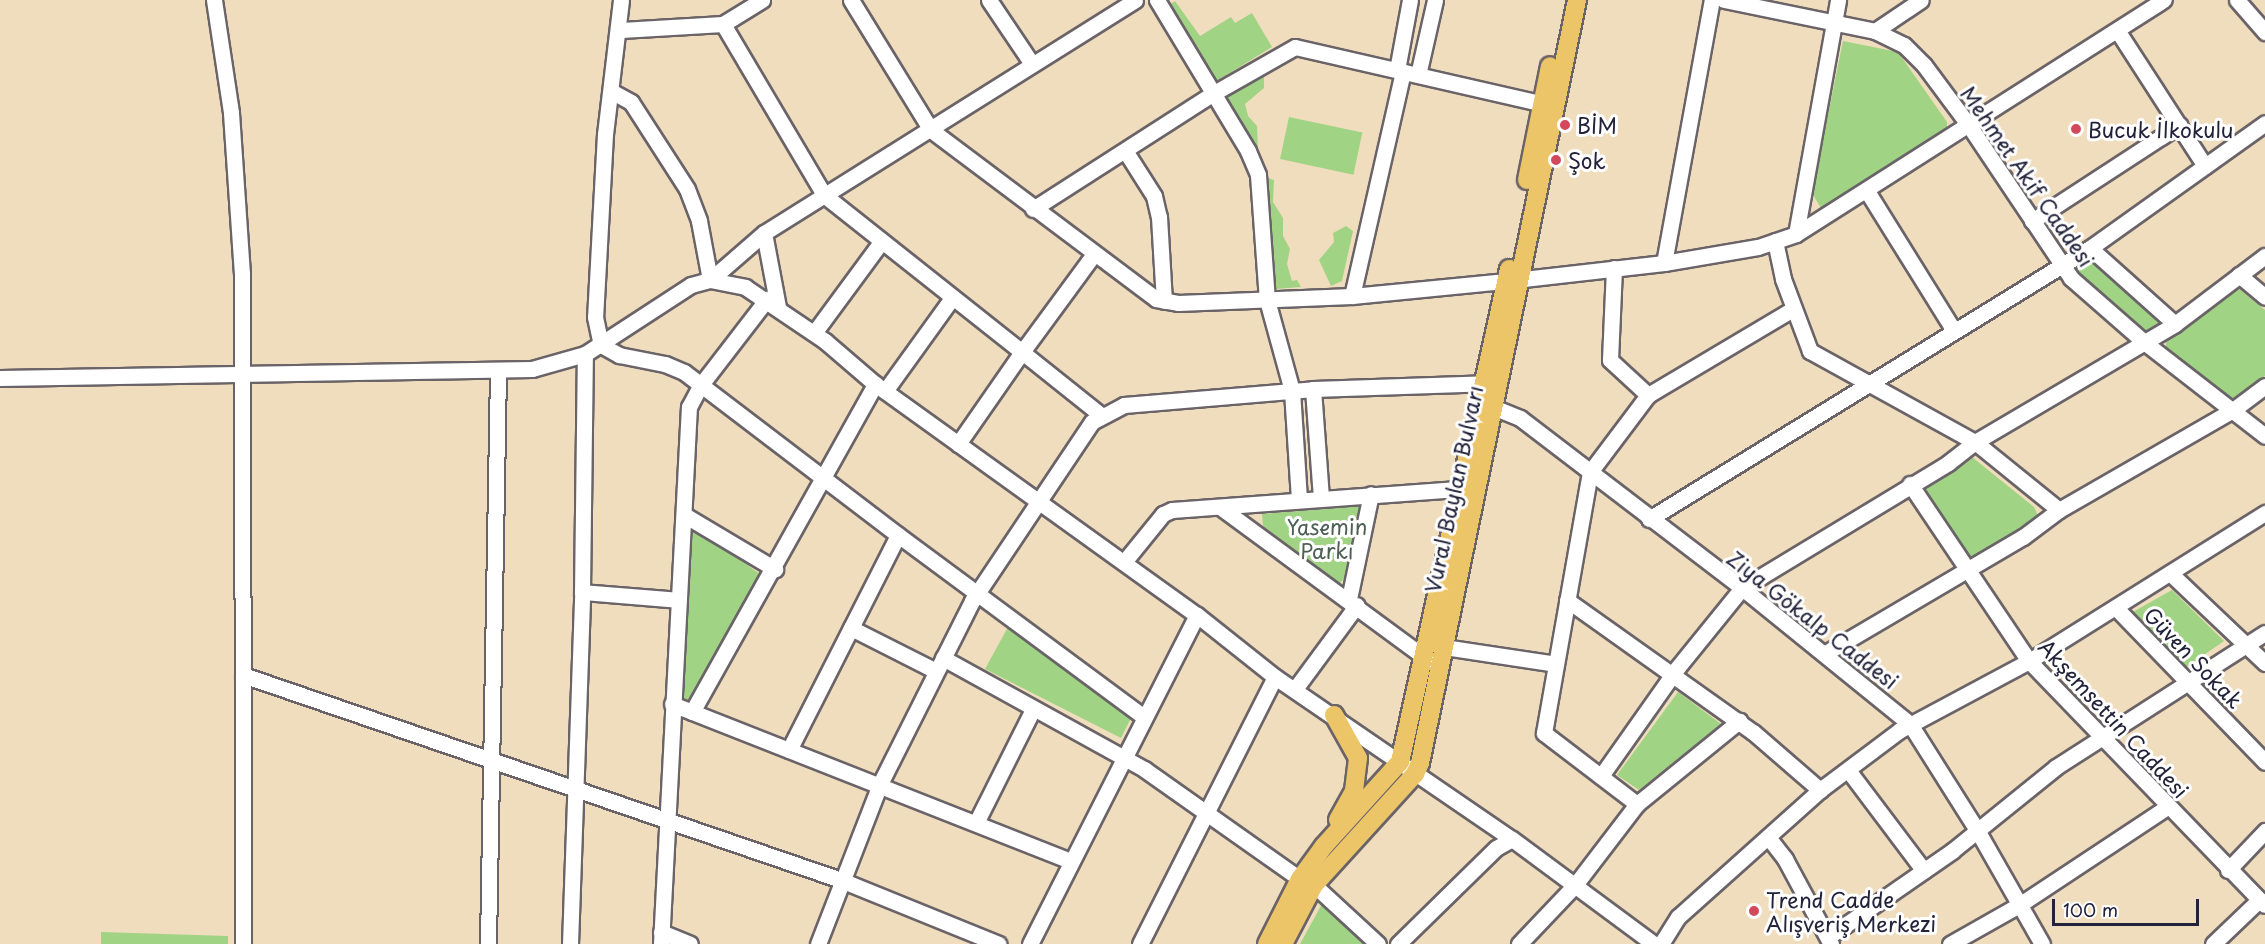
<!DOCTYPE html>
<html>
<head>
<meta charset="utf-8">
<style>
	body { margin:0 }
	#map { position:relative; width:2265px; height:944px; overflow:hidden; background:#f0ddbd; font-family:"Playpen Sans",sans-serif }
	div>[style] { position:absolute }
	.green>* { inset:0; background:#a0d484; transform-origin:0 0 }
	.roads { filter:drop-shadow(2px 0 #6a6368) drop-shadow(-2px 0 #6a6368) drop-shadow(0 2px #6a6368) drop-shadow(0 -2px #6a6368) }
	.minor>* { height:15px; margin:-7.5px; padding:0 7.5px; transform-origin:7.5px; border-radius:7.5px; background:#fff }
	.major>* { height:18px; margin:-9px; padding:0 9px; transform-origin:9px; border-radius:9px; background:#edc569 }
	.dots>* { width:16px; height:16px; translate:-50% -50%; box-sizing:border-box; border:3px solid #fff; border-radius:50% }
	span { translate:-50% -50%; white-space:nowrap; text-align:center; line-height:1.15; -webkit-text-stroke:6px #fff; paint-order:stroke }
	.poi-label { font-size:21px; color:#22223b }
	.left { translate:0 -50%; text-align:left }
	.street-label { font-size:21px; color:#22223b }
	.park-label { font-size:21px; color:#4e6055 }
	.scale { position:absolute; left:2052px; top:899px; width:147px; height:27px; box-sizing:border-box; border:3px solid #22223b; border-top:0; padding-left:8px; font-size:18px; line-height:21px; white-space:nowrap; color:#22223b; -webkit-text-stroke:4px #fff; paint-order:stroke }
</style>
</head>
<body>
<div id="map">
	<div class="green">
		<i style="clip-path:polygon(1175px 1px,1200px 36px,1231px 17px,1235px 23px,1252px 13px,1272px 47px,1215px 82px,1169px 5px)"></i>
		<i style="clip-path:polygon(1843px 41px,1898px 52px,1947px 122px,1947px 128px,1822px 210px,1812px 193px)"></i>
		<i style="clip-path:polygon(1264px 71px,1264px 88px,1245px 104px,1248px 116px,1257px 126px,1258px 150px,1225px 96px)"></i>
		<i style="left:1289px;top:117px;width:75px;height:43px;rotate:12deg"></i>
		<i style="clip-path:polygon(1268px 178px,1274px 180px,1273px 202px,1283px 218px,1283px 236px,1290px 249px,1287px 264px,1292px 281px,1297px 280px,1301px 287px,1275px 289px,1273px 285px)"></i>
		<i style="clip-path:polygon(1346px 226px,1353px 231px,1342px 281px,1331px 286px,1319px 260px,1334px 242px,1333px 233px)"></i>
		<i style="clip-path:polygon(2092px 263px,2160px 323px,2148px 332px,2077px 272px)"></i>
		<i style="clip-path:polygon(2238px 288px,2265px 310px,2265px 376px,2233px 399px,2166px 348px,2166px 342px)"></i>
		<i style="clip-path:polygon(1972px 457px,2034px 507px,2039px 518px,1971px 559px,1923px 489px)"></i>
		<i style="clip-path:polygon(1364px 506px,1349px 573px,1339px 584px,1263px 526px,1262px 514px)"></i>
		<i style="clip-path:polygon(692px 529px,699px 529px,761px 575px,694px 704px,683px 700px,681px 695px,689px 533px)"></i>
		<i style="clip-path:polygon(2172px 590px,2224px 641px,2185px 668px,2131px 613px)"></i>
		<i style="clip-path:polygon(1008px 627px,1133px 714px,1121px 738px,985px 669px)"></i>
		<i style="clip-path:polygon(1678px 692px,1721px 724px,1639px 790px,1617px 775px)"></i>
		<i style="clip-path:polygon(1323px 902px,1365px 944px,1300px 944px)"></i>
		<i style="clip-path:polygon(101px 932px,228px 936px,228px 944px,101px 944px)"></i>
	</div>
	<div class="roads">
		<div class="minor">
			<i style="left:214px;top:0;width:114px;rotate:81.4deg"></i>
			<i style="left:231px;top:113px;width:160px;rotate:86.1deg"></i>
			<i style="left:242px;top:273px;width:671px;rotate:89.91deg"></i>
			<i style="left:621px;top:0;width:135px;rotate:96.8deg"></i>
			<i style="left:605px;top:134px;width:183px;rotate:93.1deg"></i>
			<i style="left:595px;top:317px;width:29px;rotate:78deg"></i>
			<i style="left:601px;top:345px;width:21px;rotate:29deg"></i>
			<i style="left:619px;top:355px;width:47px;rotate:11.1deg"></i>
			<i style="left:665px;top:364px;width:21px;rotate:23deg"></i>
			<i style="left:684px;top:372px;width:269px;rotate:37.3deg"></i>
			<i style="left:851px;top:0;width:153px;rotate:58.4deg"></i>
			<i style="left:931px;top:130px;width:281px;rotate:36.9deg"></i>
			<i style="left:1156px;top:299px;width:22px;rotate:10deg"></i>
			<i style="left:1178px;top:303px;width:174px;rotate:-2.3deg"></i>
			<i style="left:1352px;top:296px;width:155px;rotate:-5.6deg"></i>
			<i style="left:1506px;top:281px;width:159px;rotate:-6.5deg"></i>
			<i style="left:1664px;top:263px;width:95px;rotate:-9.7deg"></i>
			<i style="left:1758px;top:247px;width:40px;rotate:-18.9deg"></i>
			<i style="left:1796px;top:234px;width:436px;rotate:-32.5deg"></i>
			<i style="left:989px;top:0;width:77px;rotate:56.1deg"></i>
			<i style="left:1157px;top:0;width:176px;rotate:58.9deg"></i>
			<i style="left:1248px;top:151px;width:26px;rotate:67deg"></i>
			<i style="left:1258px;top:175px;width:125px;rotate:85.9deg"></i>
			<i style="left:1267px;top:300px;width:94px;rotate:74.6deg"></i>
			<i style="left:1292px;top:391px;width:108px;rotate:86.3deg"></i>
			<i style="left:1724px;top:0;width:154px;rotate:11.6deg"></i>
			<i style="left:1875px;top:31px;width:32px;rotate:26deg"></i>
			<i style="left:1904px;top:45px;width:28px;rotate:45deg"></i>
			<i style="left:1924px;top:65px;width:77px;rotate:53.4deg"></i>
			<i style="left:1970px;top:127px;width:182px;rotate:56.2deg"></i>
			<i style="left:2071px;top:278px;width:97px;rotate:41.2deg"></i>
			<i style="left:2144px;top:342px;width:153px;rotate:37.8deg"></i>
			<i style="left:2237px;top:0;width:43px;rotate:48.8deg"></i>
			<i style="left:723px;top:24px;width:199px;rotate:59.4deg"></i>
			<i style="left:824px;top:195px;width:253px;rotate:38.4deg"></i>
			<i style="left:1022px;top:352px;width:122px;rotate:-53.7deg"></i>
			<i style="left:621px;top:30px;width:102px;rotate:-3.4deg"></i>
			<i style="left:723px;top:24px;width:46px;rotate:-31.6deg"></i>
			<i style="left:2117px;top:30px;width:162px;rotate:57.1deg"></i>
			<i style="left:1875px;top:31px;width:55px;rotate:-34deg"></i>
			<i style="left:1397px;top:70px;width:71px;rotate:-79.5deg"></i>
			<i style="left:1418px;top:75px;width:77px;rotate:-77.2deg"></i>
			<i style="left:611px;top:91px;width:23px;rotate:29deg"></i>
			<i style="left:631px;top:102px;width:103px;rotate:57.2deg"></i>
			<i style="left:687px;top:189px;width:34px;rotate:69deg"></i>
			<i style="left:699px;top:221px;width:60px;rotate:79.4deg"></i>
			<i style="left:710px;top:280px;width:72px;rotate:-41deg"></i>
			<i style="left:764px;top:233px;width:438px;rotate:-32.1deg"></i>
			<i style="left:1126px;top:152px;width:52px;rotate:57.5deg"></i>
			<i style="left:1154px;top:196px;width:22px;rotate:77deg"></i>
			<i style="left:1159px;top:217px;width:84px;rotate:86.6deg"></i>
			<i style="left:1867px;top:191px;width:163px;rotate:58.1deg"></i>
			<i style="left:1033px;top:209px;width:215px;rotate:-32.7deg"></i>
			<i style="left:1214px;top:93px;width:93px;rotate:-29.6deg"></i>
			<i style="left:1295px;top:47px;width:265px;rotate:12.9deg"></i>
			<i style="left:2032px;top:221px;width:176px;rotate:-33.1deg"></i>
			<i style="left:764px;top:233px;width:75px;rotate:79.3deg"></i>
			<i style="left:1796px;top:234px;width:238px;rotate:-79.8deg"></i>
			<i style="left:1775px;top:241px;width:39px;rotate:78deg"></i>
			<i style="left:1783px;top:279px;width:77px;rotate:69.4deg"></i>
			<i style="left:1810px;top:351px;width:188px;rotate:28.9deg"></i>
			<i style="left:1975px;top:442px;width:108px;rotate:39deg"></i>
			<i style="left:2090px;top:248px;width:114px;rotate:41.8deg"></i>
			<i style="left:1664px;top:263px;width:267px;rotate:-79.7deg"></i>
			<i style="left:1614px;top:268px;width:92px;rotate:92.5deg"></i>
			<i style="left:1610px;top:360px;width:52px;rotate:42.6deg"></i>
			<i style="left:1648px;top:395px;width:96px;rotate:127deg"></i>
			<i style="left:1590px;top:472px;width:265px;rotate:100deg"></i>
			<i style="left:1544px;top:733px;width:117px;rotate:37.4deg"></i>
			<i style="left:2239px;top:275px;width:34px;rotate:40deg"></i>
			<i style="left:1352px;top:296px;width:230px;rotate:-77.2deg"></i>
			<i style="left:814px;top:333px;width:113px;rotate:-53.6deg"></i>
			<i style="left:0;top:378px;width:532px;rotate:-0.97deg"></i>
			<i style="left:532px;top:369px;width:55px;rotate:-15.8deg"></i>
			<i style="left:585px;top:354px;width:126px;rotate:-33.1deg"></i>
			<i style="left:691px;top:285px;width:20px;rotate:-15deg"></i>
			<i style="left:710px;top:280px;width:36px;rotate:11deg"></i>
			<i style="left:745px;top:287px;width:97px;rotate:34deg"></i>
			<i style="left:825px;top:341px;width:66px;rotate:40.7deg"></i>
			<i style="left:875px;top:384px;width:396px;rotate:35.7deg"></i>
			<i style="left:1197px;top:615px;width:100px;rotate:38.5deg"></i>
			<i style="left:1275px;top:677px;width:287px;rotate:34.4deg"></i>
			<i style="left:1512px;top:839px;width:177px;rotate:36.5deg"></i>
			<i style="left:1313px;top:389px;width:109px;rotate:85.8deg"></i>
			<i style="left:885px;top:391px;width:115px;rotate:-54.2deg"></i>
			<i style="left:1648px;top:395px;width:169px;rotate:-30.7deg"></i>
			<i style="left:1483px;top:403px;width:40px;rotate:22deg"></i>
			<i style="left:1520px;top:418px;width:280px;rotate:37.4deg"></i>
			<i style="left:1742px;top:588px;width:216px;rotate:39deg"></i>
			<i style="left:1910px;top:724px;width:125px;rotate:57.7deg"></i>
			<i style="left:1977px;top:830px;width:131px;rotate:60.3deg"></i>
			<i style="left:958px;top:444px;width:112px;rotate:-55.2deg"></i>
			<i style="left:1022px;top:352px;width:101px;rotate:38.6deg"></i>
			<i style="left:1910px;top:484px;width:213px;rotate:56.1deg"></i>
			<i style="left:2029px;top:661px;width:339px;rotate:46deg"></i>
			<i style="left:1220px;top:507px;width:260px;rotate:36.3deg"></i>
			<i style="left:686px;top:516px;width:104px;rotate:30.8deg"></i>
			<i style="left:1649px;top:519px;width:518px;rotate:-31.57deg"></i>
			<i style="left:2090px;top:248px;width:215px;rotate:-35.5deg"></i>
			<i style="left:1124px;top:562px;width:62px;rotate:-50.9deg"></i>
			<i style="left:1163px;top:514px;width:10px;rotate:-24deg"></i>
			<i style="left:1172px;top:510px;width:300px;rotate:-4.2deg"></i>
			<i style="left:2170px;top:573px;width:131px;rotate:43.5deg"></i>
			<i style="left:582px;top:592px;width:97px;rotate:4.7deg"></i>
			<i style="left:1349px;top:599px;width:107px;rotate:-78.2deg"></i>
			<i style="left:1567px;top:600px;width:228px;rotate:35.4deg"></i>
			<i style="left:1753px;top:732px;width:89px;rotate:40.9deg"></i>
			<i style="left:2116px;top:608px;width:214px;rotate:45.9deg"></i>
			<i style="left:851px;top:628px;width:95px;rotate:26.8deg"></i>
			<i style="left:1444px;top:647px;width:113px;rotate:8.6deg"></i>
			<i style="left:1824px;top:654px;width:231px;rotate:-30.5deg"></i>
			<i style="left:2023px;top:537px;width:45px;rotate:-36.9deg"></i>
			<i style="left:2059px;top:510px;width:201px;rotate:-29.9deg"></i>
			<i style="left:2233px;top:410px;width:40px;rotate:-37deg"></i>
			<i style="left:943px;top:658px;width:230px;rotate:28.9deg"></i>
			<i style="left:1144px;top:769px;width:191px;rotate:35.2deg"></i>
			<i style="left:243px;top:675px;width:632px;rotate:18.92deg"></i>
			<i style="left:841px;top:880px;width:170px;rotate:22.1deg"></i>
			<i style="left:1295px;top:689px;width:104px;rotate:-53.6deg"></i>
			<i style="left:672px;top:704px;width:429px;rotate:21.5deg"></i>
			<i style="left:692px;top:712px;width:376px;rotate:-60.8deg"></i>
			<i style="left:789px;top:750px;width:241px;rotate:-63.1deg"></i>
			<i style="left:898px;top:535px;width:306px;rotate:36.5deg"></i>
			<i style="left:1848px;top:770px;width:126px;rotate:53deg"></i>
			<i style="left:1601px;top:776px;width:133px;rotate:-54.8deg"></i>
			<i style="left:1678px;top:667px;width:102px;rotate:-51deg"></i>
			<i style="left:1742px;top:588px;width:241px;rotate:-31.2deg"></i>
			<i style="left:1948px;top:463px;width:34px;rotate:-38deg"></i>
			<i style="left:1975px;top:442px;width:232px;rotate:-30.5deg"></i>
			<i style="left:2175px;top:324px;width:113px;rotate:-37.1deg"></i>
			<i style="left:976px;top:823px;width:127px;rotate:-63.4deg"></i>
			<i style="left:1768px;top:837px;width:28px;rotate:52deg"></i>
			<i style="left:1785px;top:859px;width:97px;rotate:61.6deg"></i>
			<i style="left:2228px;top:870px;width:54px;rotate:-46.5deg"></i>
			<i style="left:1314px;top:885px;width:87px;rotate:42.7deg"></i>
			<i style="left:661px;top:932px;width:31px;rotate:22deg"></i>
			<i style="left:1828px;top:937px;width:151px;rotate:-34.7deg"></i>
			<i style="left:1952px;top:851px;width:134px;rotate:-38.9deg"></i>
			<i style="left:2056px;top:767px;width:248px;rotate:-32.7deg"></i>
			<i style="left:488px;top:944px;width:573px;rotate:-89deg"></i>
			<i style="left:570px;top:944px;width:352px;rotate:-88deg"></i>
			<i style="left:582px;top:592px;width:238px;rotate:-89.3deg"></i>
			<i style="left:661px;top:944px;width:538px;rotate:-87.02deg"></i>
			<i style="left:689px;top:407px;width:24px;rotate:-62deg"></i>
			<i style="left:700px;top:386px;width:110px;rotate:-52.4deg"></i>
			<i style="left:818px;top:944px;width:172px;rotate:-68.8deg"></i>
			<i style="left:880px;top:784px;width:205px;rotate:-63.3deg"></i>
			<i style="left:972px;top:601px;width:216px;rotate:-56.2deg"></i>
			<i style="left:1092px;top:422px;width:36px;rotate:-28deg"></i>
			<i style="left:1124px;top:405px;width:190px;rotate:-4.8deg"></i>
			<i style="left:1313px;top:389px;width:180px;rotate:-1.9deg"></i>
			<i style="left:1030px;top:944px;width:369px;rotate:-63.1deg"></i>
			<i style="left:1140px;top:944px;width:299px;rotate:-63.2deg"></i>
			<i style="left:1398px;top:944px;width:137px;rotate:-44.4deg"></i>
			<i style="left:1496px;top:848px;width:18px;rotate:-29deg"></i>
			<i style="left:1519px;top:944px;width:81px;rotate:-46.5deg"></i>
			<i style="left:1575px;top:885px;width:102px;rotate:-52.6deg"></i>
			<i style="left:1637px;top:804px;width:132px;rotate:-39.1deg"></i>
			<i style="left:1661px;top:944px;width:32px;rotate:-58deg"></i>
			<i style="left:1678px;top:917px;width:191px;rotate:-41.8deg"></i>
			<i style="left:1820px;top:790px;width:100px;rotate:-36.9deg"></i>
			<i style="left:1900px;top:730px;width:146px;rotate:-28.1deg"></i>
			<i style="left:2029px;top:661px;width:279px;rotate:-32.1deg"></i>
			<i style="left:1950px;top:944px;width:79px;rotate:-29.5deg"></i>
			<i style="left:2019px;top:905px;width:178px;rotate:-33.5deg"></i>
			<i style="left:2213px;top:944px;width:64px;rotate:-43.7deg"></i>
		</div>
		<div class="major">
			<i style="left:1527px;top:180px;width:116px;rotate:-78.6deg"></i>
			<i style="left:1334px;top:715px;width:49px;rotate:60.8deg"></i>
			<i style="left:1358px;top:758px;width:33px;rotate:97deg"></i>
			<i style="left:1354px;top:791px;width:33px;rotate:119deg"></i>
			<i style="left:1267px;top:944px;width:73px;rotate:-63.1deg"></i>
			<i style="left:1300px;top:879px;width:41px;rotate:-54deg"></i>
			<i style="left:1324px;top:846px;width:113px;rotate:-47.9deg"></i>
			<i style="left:1400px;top:762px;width:505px;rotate:-77.53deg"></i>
			<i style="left:1283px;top:944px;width:67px;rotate:-62.3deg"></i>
			<i style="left:1314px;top:885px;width:150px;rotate:-47.7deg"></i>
			<i style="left:1415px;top:774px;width:12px;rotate:-66deg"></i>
			<i style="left:1420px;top:763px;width:779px;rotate:-78.37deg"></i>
		</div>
	</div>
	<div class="dots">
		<i style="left:1565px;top:125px;background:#d1495b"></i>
		<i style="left:2076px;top:129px;background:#d1495b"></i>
		<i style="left:1556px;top:160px;background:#d1495b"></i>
		<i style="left:1754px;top:911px;background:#d1495b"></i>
	</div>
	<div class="poi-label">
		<span class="left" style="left:1577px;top:125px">BİM</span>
		<span class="left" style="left:2088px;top:129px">Bucuk İlkokulu</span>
		<span class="left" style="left:1568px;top:160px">Şok</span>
		<span class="left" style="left:1766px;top:911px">Trend Cadde<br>Alışveriş Merkezi</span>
	</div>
	<div class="street-label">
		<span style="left:2028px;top:176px;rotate:55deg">Mehmet Akif Caddesi</span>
		<span style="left:1453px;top:489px;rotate:-78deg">Vural Baylan Bulvarı</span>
		<span style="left:1813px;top:619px;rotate:38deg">Ziya Gökalp Caddesi</span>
		<span style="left:2194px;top:657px;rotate:46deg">Güven Sokak</span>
		<span style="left:2114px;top:718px;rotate:47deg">Akşemsettin Caddesi</span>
	</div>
	<div class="park-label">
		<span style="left:1327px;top:538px">Yasemin<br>Parkı</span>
	</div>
	<div class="scale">100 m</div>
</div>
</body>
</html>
